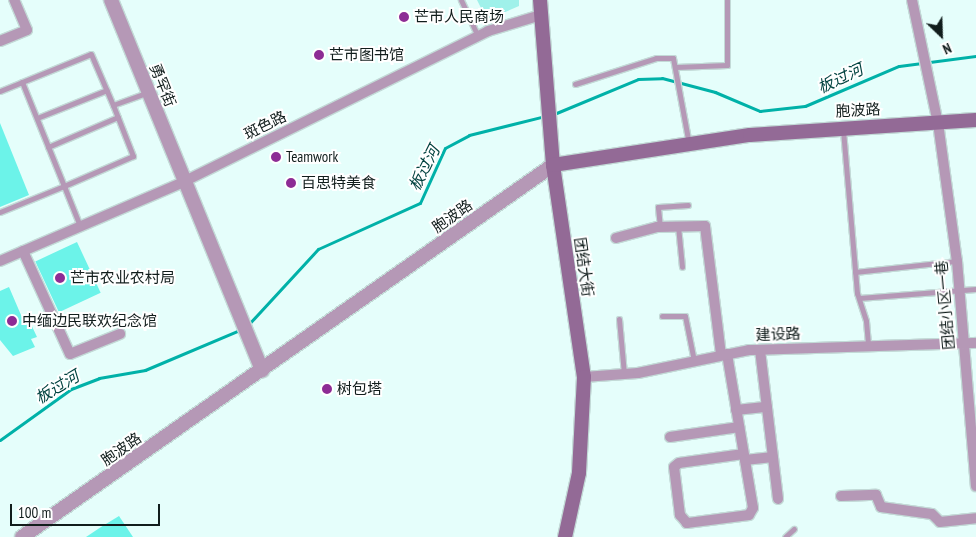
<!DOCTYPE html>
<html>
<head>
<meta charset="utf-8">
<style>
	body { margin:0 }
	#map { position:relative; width:976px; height:537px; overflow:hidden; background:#e5fefb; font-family:"PT Sans Narrow","Noto Sans SC",sans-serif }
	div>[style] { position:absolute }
	.green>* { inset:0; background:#9ff1ea }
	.stream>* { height:3px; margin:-1.5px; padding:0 1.5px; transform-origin:1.5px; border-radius:1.5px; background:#00b1a8 }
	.building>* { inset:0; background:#6cf3e9; transform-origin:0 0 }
	.roads { filter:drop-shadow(1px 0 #c3dad7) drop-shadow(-1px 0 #c3dad7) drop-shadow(0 1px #c3dad7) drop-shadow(0 -1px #c3dad7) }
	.service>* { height:5px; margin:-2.5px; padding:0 2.5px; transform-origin:2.5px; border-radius:2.5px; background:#b598b6 }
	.minor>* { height:10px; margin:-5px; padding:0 5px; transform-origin:5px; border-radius:5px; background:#b598b6 }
	.tertiary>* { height:14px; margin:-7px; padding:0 7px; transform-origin:7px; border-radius:7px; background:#b598b6 }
	.secondary>* { height:14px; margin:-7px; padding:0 7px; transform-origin:7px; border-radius:7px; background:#936a96 }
	.dots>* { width:14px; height:14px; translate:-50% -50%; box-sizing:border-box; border:2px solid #fff; border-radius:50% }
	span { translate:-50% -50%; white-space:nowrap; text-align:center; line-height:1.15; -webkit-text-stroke:4px #fff; paint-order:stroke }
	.poi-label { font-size:15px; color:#111d1c }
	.left { translate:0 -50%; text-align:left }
	.street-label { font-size:15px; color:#111d1c }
	.water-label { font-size:16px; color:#024340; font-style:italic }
	.north { position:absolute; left:916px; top:10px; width:50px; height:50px; -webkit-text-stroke:4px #fff; paint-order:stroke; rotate:156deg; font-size:14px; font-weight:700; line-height:20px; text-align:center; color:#111d1c }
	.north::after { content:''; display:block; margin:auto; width:18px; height:22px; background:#111d1c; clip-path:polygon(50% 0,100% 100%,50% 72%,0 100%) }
	.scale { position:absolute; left:10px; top:504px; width:150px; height:22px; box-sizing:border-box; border:2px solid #111d1c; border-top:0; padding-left:6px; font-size:15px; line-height:18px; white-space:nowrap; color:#111d1c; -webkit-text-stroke:4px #fff; paint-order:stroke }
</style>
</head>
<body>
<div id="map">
	<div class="green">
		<i style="clip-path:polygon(477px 0,519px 0,519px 6px,487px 20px)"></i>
	</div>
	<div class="stream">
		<i style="left:554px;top:114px;width:91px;rotate:-22.6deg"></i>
		<i style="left:638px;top:79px;width:24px;rotate:-2deg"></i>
		<i style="left:662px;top:78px;width:55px;rotate:14.8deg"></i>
		<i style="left:715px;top:92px;width:49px;rotate:22.9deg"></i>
		<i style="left:760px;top:111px;width:45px;rotate:-6.3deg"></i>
		<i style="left:805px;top:106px;width:102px;rotate:-23.1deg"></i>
		<i style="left:899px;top:66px;width:78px;rotate:-7.4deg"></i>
		<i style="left:247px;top:326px;width:105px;rotate:-47.3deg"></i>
		<i style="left:318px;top:249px;width:112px;rotate:-24.3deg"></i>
		<i style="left:420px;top:203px;width:60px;rotate:-65.6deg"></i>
		<i style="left:445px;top:148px;width:27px;rotate:-28deg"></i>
		<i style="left:469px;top:135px;width:78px;rotate:-14deg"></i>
		<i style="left:0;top:440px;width:87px;rotate:-35.7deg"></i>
		<i style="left:71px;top:389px;width:30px;rotate:-21deg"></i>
		<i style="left:99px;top:378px;width:47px;rotate:-9.9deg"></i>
		<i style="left:145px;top:370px;width:105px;rotate:-22.9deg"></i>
	</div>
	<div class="building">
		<i style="clip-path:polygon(0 123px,29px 195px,0 207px)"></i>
		<i style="left:77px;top:242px;width:56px;height:46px;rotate:65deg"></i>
		<i style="clip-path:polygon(9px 287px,24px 322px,29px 320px,37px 337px,31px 339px,35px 347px,13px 356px,0 340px,0 291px)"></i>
		<i style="clip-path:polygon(119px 516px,133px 537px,86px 537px,101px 527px)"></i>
	</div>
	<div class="roads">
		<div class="service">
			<i style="left:461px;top:0;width:40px;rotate:65deg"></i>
			<i style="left:676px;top:67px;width:51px;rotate:-2.2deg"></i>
			<i style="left:727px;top:65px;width:65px;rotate:-90deg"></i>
			<i style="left:575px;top:84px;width:85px;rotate:-17.8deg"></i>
			<i style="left:656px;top:58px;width:17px"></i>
			<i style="left:673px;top:58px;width:87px;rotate:79.5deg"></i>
			<i style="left:0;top:91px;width:24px;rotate:-22deg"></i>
			<i style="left:113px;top:105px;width:55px;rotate:68.6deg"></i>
			<i style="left:133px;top:156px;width:75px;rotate:156.5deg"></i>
			<i style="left:64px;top:186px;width:112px;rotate:-112deg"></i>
			<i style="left:22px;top:82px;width:74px;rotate:-22.1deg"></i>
			<i style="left:91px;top:54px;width:56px;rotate:66.7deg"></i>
			<i style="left:113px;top:105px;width:37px;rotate:-20deg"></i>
			<i style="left:37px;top:118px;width:75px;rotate:-21.8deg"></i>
			<i style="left:843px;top:130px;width:164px;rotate:85.1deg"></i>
			<i style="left:857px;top:293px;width:29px;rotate:72deg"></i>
			<i style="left:866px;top:321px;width:25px;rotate:85deg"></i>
			<i style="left:48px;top:147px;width:76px;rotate:-23.2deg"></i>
			<i style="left:0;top:212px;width:69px;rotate:-22.1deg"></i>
			<i style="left:64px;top:186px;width:43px;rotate:68.2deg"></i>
			<i style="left:678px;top:226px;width:41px;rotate:84.4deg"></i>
			<i style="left:660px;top:227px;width:20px;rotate:-96deg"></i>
			<i style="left:658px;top:207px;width:30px;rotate:-4deg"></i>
			<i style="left:855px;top:272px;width:103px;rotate:-6.2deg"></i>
			<i style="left:859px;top:298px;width:117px;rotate:-4.4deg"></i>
			<i style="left:662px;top:316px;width:23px"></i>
			<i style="left:685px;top:316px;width:46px;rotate:78.7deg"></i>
			<i style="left:619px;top:319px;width:55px;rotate:84.8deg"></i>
			<i style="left:785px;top:537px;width:12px;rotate:-42deg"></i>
		</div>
		<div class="minor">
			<i style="left:912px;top:0;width:126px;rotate:78.1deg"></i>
			<i style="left:938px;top:123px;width:139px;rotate:82.2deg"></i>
			<i style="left:957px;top:261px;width:226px;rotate:85.2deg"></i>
			<i style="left:0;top:41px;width:29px;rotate:-22deg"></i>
			<i style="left:27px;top:30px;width:33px;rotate:-113deg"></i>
			<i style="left:616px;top:238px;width:42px;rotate:-15deg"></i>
			<i style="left:657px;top:227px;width:48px;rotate:-1.2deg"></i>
			<i style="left:705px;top:226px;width:130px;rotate:82.9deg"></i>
			<i style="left:23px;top:251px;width:113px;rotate:65.5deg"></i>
			<i style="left:70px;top:354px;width:54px;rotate:-21.8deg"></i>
			<i style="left:0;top:261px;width:199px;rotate:-23.3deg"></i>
			<i style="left:183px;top:182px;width:340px;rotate:-26.3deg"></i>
			<i style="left:488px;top:31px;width:55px;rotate:-16.8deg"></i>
			<i style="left:760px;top:350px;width:150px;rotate:83.1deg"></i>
			<i style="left:727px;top:354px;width:156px;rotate:80.4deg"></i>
			<i style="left:753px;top:508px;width:8px;rotate:120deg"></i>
			<i style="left:749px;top:515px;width:63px;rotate:172.6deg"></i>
			<i style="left:687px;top:523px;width:11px;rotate:-131deg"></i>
			<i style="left:680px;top:515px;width:48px;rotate:-97.1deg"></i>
			<i style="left:674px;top:467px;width:6px;rotate:-39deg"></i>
			<i style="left:679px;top:463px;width:65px;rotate:-8deg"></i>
			<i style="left:584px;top:377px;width:54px;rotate:-4.2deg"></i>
			<i style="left:638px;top:373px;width:113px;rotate:-11.7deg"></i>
			<i style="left:749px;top:350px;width:227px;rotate:-1.8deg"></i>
			<i style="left:736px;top:410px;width:31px;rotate:-6deg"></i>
			<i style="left:670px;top:437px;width:70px;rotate:-8.2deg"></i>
			<i style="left:745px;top:460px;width:28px;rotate:-6deg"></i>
			<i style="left:841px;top:496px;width:35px;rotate:-2deg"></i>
			<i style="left:876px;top:495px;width:13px;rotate:67deg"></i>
			<i style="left:881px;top:507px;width:51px;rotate:7.8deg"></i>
			<i style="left:932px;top:514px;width:11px;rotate:45deg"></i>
			<i style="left:940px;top:522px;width:36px;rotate:-6deg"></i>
		</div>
		<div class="tertiary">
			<i style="left:111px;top:0;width:400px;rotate:67.8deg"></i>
			<i style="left:22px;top:537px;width:648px;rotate:-35.01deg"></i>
		</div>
		<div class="secondary">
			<i style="left:540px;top:0;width:166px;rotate:85.5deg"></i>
			<i style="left:553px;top:165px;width:214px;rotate:81.7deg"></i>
			<i style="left:584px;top:377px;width:96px;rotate:93deg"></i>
			<i style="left:579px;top:473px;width:66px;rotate:102.3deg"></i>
			<i style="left:553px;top:165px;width:199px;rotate:-8.7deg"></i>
			<i style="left:750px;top:135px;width:226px;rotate:-3.8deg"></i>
		</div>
	</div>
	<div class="dots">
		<i style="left:404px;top:17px;background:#8d2c95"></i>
		<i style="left:319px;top:55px;background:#8d2c95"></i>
		<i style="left:276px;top:157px;background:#8d2c95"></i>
		<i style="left:291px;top:183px;background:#8d2c95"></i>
		<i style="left:60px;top:278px;background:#8d2c95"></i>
		<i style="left:12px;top:321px;background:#8d2c95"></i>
		<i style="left:327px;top:389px;background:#8d2c95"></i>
	</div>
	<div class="poi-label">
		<span class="left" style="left:414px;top:17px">芒市人民商场</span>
		<span class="left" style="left:329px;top:55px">芒市图书馆</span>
		<span class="left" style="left:286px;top:157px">Teamwork</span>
		<span class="left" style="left:301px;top:183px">百思特美食</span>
		<span class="left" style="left:70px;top:278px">芒市农业农村局</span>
		<span class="left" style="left:22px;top:321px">中缅边民联欢纪念馆</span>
		<span class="left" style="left:337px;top:389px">树包塔</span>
	</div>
	<div class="street-label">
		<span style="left:163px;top:85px;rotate:68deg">勇罕街</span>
		<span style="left:858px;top:110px;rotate:-3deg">胞波路</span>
		<span style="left:265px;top:125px;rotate:-26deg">斑色路</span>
		<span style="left:452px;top:216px;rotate:-35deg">胞波路</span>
		<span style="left:584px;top:267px;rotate:82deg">团结大街</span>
		<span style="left:945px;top:305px;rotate:-95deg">团结小区一巷</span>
		<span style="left:778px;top:334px;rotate:-2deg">建设路</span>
		<span style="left:121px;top:449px;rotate:-35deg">胞波路</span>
	</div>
	<div class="water-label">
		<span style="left:840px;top:78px;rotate:-25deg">板过河</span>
		<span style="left:424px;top:168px;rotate:-63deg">板过河</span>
		<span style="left:57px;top:387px;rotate:-31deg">板过河</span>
	</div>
	<div class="north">N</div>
	<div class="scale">100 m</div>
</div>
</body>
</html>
